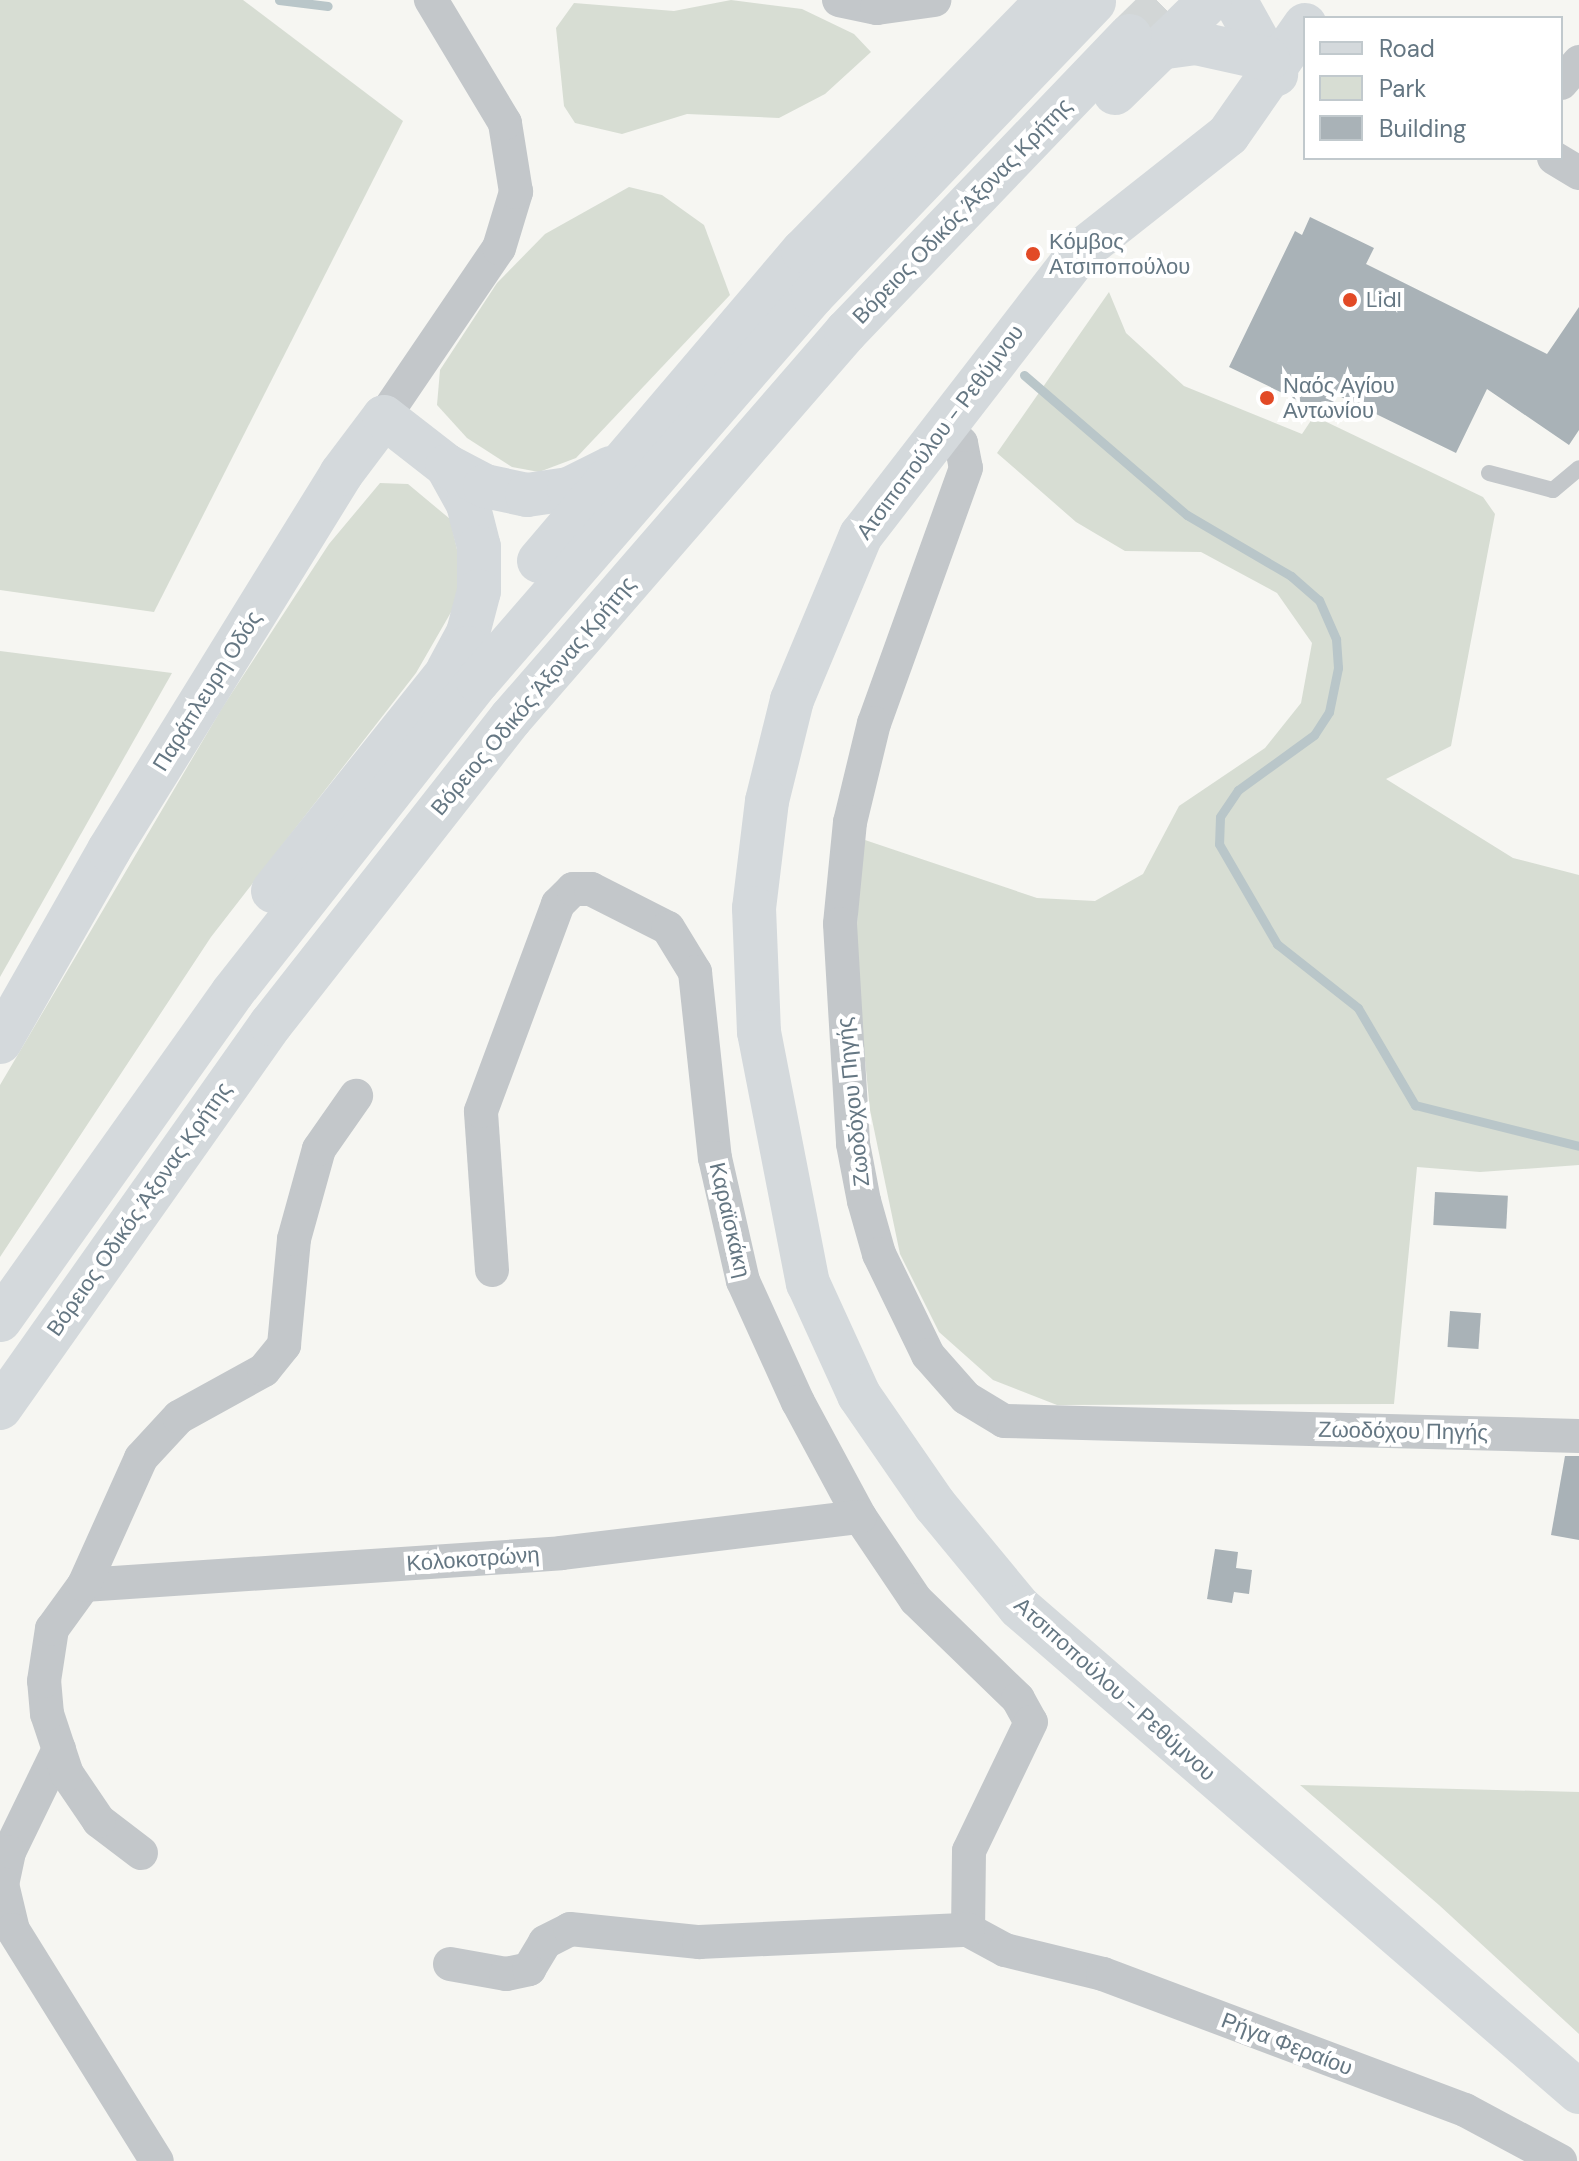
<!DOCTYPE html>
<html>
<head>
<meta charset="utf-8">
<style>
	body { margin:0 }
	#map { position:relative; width:1579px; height:2161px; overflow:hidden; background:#f6f6f2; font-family:"DM Sans",sans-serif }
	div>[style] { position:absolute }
	.green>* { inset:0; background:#d7ddd3 }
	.stream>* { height:9px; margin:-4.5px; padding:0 4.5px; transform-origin:4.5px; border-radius:4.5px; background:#b9c6c9 }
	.building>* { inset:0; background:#a9b2b7; transform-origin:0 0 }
	.highway-tunnel>* { height:44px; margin-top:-22px; transform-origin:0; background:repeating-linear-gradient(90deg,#d2d6d6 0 44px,transparent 0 66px) }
	.lane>* { height:16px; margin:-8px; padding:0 8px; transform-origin:8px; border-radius:8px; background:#c3c7ca }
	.street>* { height:34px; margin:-17px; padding:0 17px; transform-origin:17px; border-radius:17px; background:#c3c7ca }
	.secondary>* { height:44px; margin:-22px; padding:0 22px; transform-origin:22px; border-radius:22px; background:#d4d9dc }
	.primary>* { height:44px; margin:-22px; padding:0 22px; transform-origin:22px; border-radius:22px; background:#d4d9dc }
	.highway>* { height:44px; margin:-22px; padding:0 22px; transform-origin:22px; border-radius:22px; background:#d4d9dc }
	.dots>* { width:22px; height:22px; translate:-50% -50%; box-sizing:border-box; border:4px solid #fff; border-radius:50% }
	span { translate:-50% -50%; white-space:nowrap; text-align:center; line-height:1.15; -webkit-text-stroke:8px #fff; paint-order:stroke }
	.street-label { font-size:22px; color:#657783 }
	.poi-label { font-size:22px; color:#657783 }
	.left { translate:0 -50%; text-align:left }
	.legend { position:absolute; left:1303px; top:16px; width:260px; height:144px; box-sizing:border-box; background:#fff; border:2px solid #c1c9cd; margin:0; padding:10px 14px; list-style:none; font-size:24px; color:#657783 }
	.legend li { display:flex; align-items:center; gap:16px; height:40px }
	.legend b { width:40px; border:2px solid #c1c9cd }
</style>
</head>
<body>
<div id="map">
	<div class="green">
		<i style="clip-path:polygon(0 0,243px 0,403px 121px,154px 612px,0 590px)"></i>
		<i style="clip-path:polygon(731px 0,802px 9px,854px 34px,871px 52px,825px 94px,779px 118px,687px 114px,622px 134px,575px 123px,564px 106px,556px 28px,574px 3px,674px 11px)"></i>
		<i style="clip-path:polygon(629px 187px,662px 195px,704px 225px,730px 295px,576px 458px,539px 472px,512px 467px,467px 438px,437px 405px,440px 370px,497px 283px,545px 234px)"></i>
		<i style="clip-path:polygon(1109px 292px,1126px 333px,1184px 386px,1302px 434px,1314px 416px,1483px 497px,1495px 514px,1451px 746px,1386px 779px,1513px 858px,1579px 875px,1579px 1165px,1480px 1172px,1417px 1167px,1394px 1404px,1057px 1405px,993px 1380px,939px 1332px,900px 1254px,870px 1110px,855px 960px,862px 839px,1037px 898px,1095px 901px,1143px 874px,1179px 806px,1265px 748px,1301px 703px,1312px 643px,1277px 593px,1201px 552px,1125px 551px,1076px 522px,997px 453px)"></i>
		<i style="clip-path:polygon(380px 483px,408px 484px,450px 519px,462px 571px,454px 607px,416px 673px,211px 937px,0 1257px,0 1085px,222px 708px,329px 544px)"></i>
		<i style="clip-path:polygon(0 651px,172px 673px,0 977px)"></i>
		<i style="clip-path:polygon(1300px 1785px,1579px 1792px,1579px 2034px,1439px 1905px)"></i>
	</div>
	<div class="stream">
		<i style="left:279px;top:0;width:49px;rotate:7deg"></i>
		<i style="left:1024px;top:375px;width:215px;rotate:40.7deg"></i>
		<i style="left:1187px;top:515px;width:121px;rotate:30.4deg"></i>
		<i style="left:1291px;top:576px;width:37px;rotate:41deg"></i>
		<i style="left:1319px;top:600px;width:43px;rotate:66.4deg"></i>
		<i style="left:1336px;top:639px;width:29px;rotate:86deg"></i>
		<i style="left:1338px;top:668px;width:45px;rotate:101.6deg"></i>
		<i style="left:1329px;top:712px;width:27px;rotate:123deg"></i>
		<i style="left:1314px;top:735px;width:94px;rotate:144.1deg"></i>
		<i style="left:1238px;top:790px;width:32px;rotate:124deg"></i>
		<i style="left:1220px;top:817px;width:27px;rotate:92deg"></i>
		<i style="left:1219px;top:844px;width:116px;rotate:59.9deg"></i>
		<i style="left:1277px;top:944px;width:103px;rotate:38.3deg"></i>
		<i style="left:1358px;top:1008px;width:113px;rotate:59.6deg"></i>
		<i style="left:1415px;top:1105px;width:169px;rotate:14deg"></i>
	</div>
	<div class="building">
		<i style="clip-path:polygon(1310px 217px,1374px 248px,1366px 264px,1547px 354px,1579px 307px,1579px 430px,1569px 445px,1487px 389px,1456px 453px,1337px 395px,1328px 415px,1229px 367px,1295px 231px,1302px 235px)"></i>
		<i style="left:1435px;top:1192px;width:73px;height:33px;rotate:3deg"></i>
		<i style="left:1450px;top:1311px;width:31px;height:36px;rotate:4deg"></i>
		<i style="clip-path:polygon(1565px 1456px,1579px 1456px,1579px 1540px,1551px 1535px)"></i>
		<i style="clip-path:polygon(1215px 1549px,1238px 1552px,1236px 1568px,1252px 1570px,1249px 1594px,1234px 1592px,1232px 1603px,1207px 1599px)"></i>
	</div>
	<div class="highway-tunnel">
		<i style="left:1130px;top:36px;width:52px;rotate:-44.2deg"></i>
	</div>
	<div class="lane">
		<i style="left:1489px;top:473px;width:66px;rotate:14.9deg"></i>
		<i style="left:1553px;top:490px;width:34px;rotate:-40deg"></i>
	</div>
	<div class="street">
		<i style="left:839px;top:0;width:39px;rotate:12deg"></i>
		<i style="left:877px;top:8px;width:58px;rotate:-8deg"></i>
		<i style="left:1561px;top:83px;width:28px;rotate:-49deg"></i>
		<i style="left:1554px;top:158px;width:29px;rotate:31deg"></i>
		<i style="left:384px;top:417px;width:204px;rotate:-55.8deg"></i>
		<i style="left:499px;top:248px;width:59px;rotate:-73.1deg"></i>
		<i style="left:516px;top:192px;width:70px;rotate:-99.1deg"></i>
		<i style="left:505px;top:123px;width:144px;rotate:-121deg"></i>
		<i style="left:944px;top:425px;width:25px;rotate:47deg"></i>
		<i style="left:961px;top:443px;width:25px;rotate:79deg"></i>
		<i style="left:966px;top:468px;width:271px;rotate:109.8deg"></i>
		<i style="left:874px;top:723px;width:102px;rotate:103.6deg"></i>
		<i style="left:850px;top:822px;width:102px;rotate:95.6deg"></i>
		<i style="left:840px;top:924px;width:220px;rotate:86.6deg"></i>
		<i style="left:853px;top:1144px;width:58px;rotate:79.1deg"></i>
		<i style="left:864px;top:1201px;width:55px;rotate:74.2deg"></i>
		<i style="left:879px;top:1254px;width:112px;rotate:64.1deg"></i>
		<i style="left:928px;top:1355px;width:57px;rotate:48.5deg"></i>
		<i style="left:966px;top:1398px;width:44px;rotate:31.2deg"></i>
		<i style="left:1004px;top:1421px;width:575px;rotate:1.49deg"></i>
		<i style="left:492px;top:1270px;width:159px;rotate:-94deg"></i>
		<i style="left:481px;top:1111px;width:221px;rotate:-69.6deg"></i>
		<i style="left:558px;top:904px;width:21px;rotate:-45deg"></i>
		<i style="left:573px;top:889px;width:18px"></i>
		<i style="left:591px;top:889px;width:86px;rotate:26.9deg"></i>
		<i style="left:668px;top:928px;width:52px;rotate:58.5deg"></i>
		<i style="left:695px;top:972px;width:187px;rotate:83.9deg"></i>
		<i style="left:715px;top:1158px;width:126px;rotate:77.2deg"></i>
		<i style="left:743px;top:1281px;width:133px;rotate:65.6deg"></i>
		<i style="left:798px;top:1402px;width:131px;rotate:61.7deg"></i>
		<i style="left:860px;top:1517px;width:100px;rotate:56deg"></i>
		<i style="left:916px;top:1600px;width:142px;rotate:44.1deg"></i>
		<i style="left:1018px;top:1699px;width:26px;rotate:61deg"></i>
		<i style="left:1031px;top:1722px;width:143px;rotate:115.7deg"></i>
		<i style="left:969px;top:1851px;width:79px;rotate:90.7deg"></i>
		<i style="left:968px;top:1930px;width:42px;rotate:28.4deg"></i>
		<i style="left:1005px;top:1950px;width:101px;rotate:13.8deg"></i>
		<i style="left:1103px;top:1974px;width:387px;rotate:20.6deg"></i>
		<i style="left:1465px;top:2110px;width:108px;rotate:28.2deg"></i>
		<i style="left:84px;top:1585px;width:478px;rotate:-3.8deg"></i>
		<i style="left:561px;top:1553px;width:301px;rotate:-6.9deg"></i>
		<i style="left:59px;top:1749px;width:114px;rotate:115.9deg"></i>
		<i style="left:9px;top:1852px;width:33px;rotate:102deg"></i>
		<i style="left:2px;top:1884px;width:47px;rotate:76.6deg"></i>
		<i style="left:13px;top:1930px;width:272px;rotate:58.1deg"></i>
		<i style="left:141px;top:1853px;width:53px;rotate:-142.7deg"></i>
		<i style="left:99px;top:1821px;width:57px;rotate:-124.2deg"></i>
		<i style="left:67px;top:1774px;width:63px;rotate:-108.4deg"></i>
		<i style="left:47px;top:1714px;width:33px;rotate:-95deg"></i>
		<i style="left:44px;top:1681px;width:53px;rotate:-81.3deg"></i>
		<i style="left:52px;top:1629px;width:54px;rotate:-54deg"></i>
		<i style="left:84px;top:1585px;width:139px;rotate:-65.8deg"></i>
		<i style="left:141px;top:1458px;width:56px;rotate:-47.2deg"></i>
		<i style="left:179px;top:1417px;width:97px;rotate:-28.9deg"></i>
		<i style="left:264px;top:1370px;width:32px;rotate:-51deg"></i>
		<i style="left:284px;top:1345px;width:106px;rotate:-84.6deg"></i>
		<i style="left:294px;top:1239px;width:93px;rotate:-74.5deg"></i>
		<i style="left:319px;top:1149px;width:65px;rotate:-55.1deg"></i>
		<i style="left:450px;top:1964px;width:57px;rotate:10.1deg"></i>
		<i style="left:506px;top:1974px;width:24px;rotate:-12deg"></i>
		<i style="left:529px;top:1969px;width:31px;rotate:-59deg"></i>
		<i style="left:545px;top:1942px;width:28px;rotate:-27deg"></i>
		<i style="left:570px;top:1929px;width:130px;rotate:5.8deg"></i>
		<i style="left:699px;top:1942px;width:269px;rotate:-2.6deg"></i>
	</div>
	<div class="secondary">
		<i style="left:0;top:1042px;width:221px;rotate:-60.4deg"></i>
		<i style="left:109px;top:850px;width:442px;rotate:-58.3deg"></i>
		<i style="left:341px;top:474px;width:71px;rotate:-53deg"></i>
		<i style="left:384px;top:417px;width:80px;rotate:37.9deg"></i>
	</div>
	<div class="primary">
		<i style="left:1235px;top:0;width:85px;rotate:61deg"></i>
		<i style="left:1305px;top:25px;width:134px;rotate:125deg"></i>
		<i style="left:1228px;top:135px;width:189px;rotate:141.7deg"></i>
		<i style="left:1080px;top:252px;width:358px;rotate:127.7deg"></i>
		<i style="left:861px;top:535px;width:179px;rotate:112.7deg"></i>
		<i style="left:792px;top:700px;width:104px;rotate:103.9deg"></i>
		<i style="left:767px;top:801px;width:108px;rotate:96.9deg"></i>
		<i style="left:754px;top:908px;width:124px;rotate:87.7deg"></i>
		<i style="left:759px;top:1032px;width:256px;rotate:79deg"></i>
		<i style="left:808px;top:1283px;width:123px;rotate:65.5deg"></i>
		<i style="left:859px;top:1395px;width:134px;rotate:55.4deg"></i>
		<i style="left:935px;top:1505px;width:132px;rotate:50.5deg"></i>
		<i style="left:1019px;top:1607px;width:741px;rotate:40.89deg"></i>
	</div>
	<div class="highway">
		<i style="left:1159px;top:48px;width:37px;rotate:-8deg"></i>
		<i style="left:1196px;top:43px;width:74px;rotate:12.5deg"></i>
		<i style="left:1115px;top:93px;width:133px;rotate:-44.4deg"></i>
		<i style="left:447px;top:466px;width:43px;rotate:61.1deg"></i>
		<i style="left:468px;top:504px;width:44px;rotate:75.7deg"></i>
		<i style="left:479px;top:547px;width:44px;rotate:90deg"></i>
		<i style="left:479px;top:591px;width:43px;rotate:104.7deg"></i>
		<i style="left:468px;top:633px;width:42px;rotate:118.4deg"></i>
		<i style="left:447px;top:466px;width:43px;rotate:27.8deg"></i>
		<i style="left:485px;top:486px;width:43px;rotate:12.1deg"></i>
		<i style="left:527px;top:495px;width:42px;rotate:-8.1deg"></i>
		<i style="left:569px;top:489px;width:47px;rotate:-26.6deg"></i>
		<i style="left:539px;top:561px;width:407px;rotate:-49.6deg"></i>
		<i style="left:803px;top:251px;width:351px;rotate:-45.7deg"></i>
		<i style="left:273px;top:891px;width:311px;rotate:-51.4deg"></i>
		<i style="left:0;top:1320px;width:402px;rotate:-54.6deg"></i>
		<i style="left:233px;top:992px;width:396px;rotate:-51.8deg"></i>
		<i style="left:478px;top:681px;width:511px;rotate:-49.05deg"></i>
		<i style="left:813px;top:295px;width:406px;rotate:-46.2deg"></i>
		<i style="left:0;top:1408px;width:470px;rotate:-54.8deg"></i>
		<i style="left:271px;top:1024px;width:389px;rotate:-51.9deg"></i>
		<i style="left:511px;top:718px;width:511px;rotate:-49.05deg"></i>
		<i style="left:846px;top:332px;width:410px;rotate:-46.2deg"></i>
	</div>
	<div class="dots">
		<i style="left:1033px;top:254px;background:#e24a26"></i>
		<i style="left:1350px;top:300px;background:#e24a26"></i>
		<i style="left:1267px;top:398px;background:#e24a26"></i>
	</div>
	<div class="street-label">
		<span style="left:962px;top:211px;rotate:-46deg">Βόρειος Οδικός Άξονας Κρήτης</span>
		<span style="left:940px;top:432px;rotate:-53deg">Ατσιποπούλου - Ρεθύμνου</span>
		<span style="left:207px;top:691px;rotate:-58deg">Παράπλευρη Οδός</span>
		<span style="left:533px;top:696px;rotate:-50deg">Βόρειος Οδικός Άξονας Κρήτης</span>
		<span style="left:853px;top:1102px;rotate:-96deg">Ζωοδόχου Πηγής</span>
		<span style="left:139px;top:1209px;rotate:-55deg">Βόρειος Οδικός Άξονας Κρήτης</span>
		<span style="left:730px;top:1220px;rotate:77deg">Καραϊσκάκη</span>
		<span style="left:1403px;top:1431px;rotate:1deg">Ζωοδόχου Πηγής</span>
		<span style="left:473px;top:1559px;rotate:-4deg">Κολοκοτρώνη</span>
		<span style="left:1115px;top:1689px;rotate:42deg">Ατσιποπούλου - Ρεθύμνου</span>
		<span style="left:1287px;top:2044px;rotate:21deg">Ρήγα Φεραίου</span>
	</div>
	<div class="poi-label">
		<span class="left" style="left:1049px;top:254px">Κόμβος<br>Ατσιποπούλου</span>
		<span class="left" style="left:1366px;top:300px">Lidl</span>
		<span class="left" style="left:1283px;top:398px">Ναός Αγίου<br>Αντωνίου</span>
	</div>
	<ul class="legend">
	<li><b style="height:10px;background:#d4d9dc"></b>Road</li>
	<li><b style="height:22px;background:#d7ddd3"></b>Park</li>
	<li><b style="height:22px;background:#a9b2b7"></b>Building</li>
	</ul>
</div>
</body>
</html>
